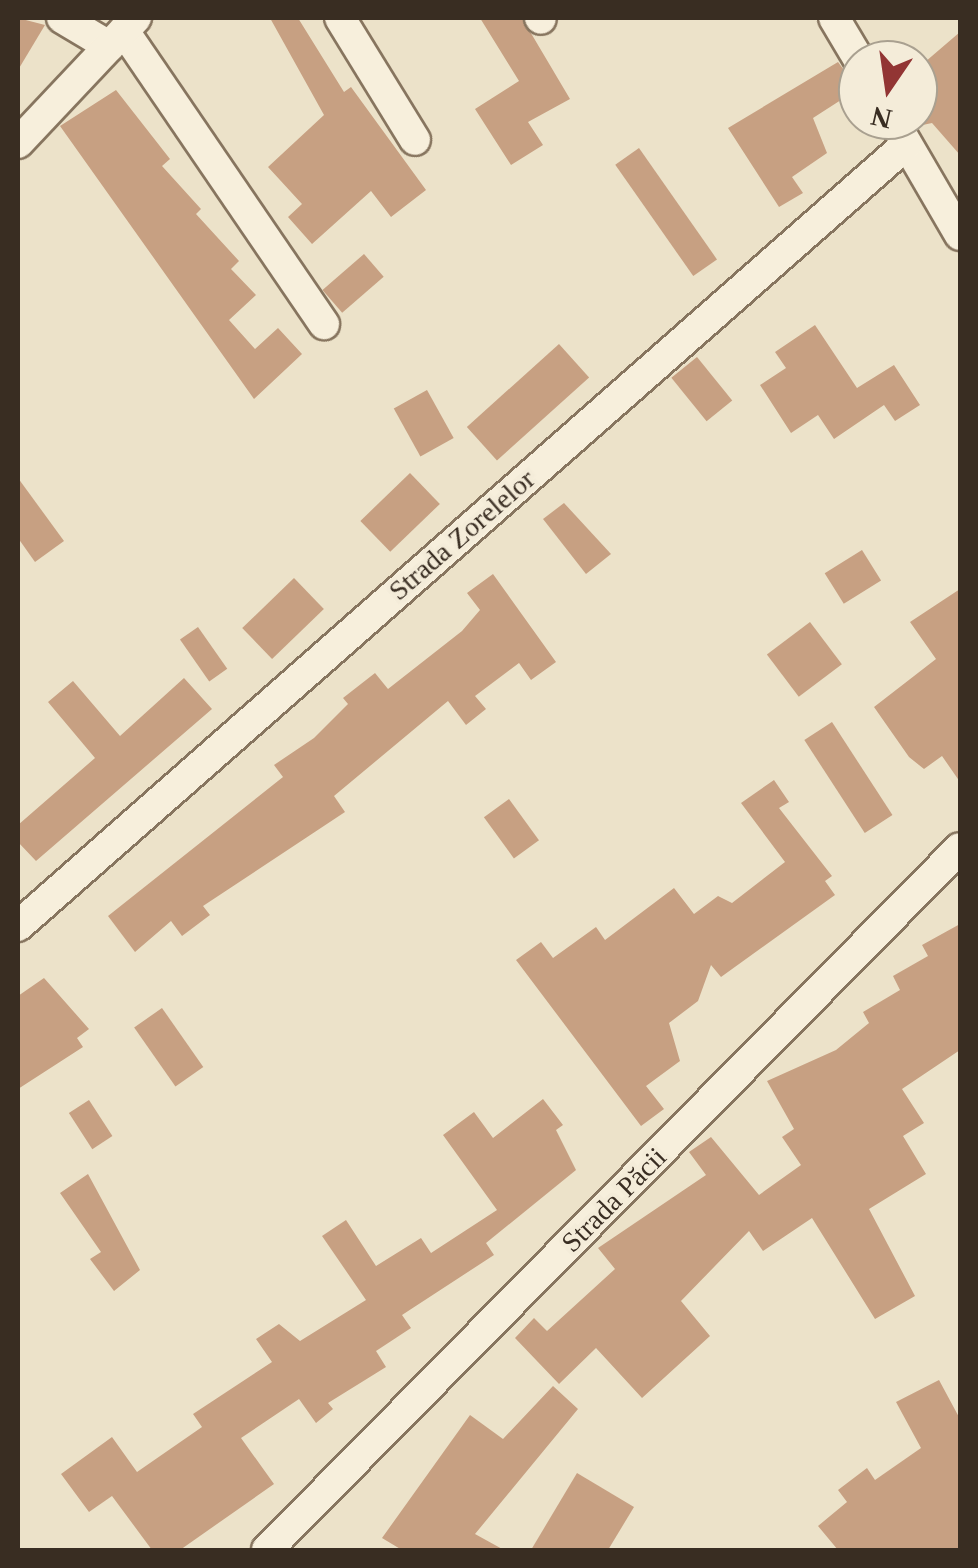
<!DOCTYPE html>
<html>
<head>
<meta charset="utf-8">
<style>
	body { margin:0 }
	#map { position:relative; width:978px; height:1568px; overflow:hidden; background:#ece2c9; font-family:"Times New Roman",serif }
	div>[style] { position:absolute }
	.building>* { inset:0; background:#c7a082; transform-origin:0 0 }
	.roads { filter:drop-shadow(2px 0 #87755f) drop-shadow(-2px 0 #87755f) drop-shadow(0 2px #87755f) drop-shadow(0 -2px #87755f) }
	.street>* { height:30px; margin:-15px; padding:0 15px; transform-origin:15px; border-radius:15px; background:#f7efdc }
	span { translate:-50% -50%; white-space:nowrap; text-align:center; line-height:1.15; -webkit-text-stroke:8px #f4ecd9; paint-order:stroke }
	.street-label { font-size:28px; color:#392d22 }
	.frame { position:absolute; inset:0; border:20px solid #392d22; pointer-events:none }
	.north { position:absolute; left:838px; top:40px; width:100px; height:100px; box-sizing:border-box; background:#f4ecd9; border:2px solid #a9a090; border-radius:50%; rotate:193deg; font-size:28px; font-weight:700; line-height:40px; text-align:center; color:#392d22 }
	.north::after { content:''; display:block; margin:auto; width:35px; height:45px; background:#923534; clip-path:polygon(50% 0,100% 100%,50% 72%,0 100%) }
</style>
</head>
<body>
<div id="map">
	<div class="building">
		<i style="clip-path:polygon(18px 18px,45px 25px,18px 70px)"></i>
		<i style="clip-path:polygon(270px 18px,298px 18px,344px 92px,351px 87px,426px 190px,391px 217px,371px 191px,312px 244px,288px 217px,302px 204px,268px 167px,324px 115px)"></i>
		<i style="clip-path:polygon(480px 18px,522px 18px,570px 99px,528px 122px,543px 145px,511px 165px,475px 109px,519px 81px)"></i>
		<i style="clip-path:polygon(960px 32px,960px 155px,932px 123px,918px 126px,918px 68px)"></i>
		<i style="clip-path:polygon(838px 62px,858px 89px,813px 118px,827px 153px,792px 177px,803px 193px,779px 207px,728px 128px)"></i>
		<i style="clip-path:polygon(116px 90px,170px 159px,162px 166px,201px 209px,196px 214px,239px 261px,231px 269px,256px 295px,229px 320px,255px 349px,278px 328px,302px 354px,254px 399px,60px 126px)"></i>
		<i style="left:639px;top:148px;width:136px;height:29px;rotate:55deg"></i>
		<i style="left:364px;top:254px;width:30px;height:55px;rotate:49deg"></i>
		<i style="clip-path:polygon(815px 325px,857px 388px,894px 365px,920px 405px,895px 421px,884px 405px,834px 439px,818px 415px,791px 433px,760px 385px,786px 368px,775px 352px)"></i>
		<i style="left:559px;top:344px;width:45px;height:124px;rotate:48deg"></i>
		<i style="left:697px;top:357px;width:56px;height:33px;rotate:51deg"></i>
		<i style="left:427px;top:390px;width:55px;height:38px;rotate:61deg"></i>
		<i style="left:410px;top:473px;width:43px;height:69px;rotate:46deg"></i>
		<i style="clip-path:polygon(18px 478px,64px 541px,35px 562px,18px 538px)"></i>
		<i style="clip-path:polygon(564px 503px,611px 554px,586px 574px,543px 519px)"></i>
		<i style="left:862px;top:550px;width:36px;height:44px;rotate:58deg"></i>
		<i style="clip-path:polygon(493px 574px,556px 662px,531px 680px,519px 663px,475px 696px,486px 709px,466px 725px,448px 701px,334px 796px,345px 812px,203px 906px,210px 915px,182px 936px,171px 921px,135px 952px,108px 916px,283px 777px,274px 765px,314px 738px,348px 704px,343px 698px,375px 673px,388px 689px,462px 631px,480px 610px,467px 593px)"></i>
		<i style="left:294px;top:578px;width:43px;height:72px;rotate:46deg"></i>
		<i style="clip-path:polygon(960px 589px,960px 782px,942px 756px,924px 769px,909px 757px,874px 707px,936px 659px,910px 622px)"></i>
		<i style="left:810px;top:622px;width:53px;height:54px;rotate:53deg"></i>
		<i style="left:198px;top:627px;width:51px;height:22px;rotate:55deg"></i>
		<i style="clip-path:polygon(184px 678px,212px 709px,36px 861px,18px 842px,18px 825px,95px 758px,48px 702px,73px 681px,120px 736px)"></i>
		<i style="left:832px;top:722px;width:111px;height:33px;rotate:57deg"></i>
		<i style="clip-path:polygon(774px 780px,789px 802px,779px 808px,832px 876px,825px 881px,835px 895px,721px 977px,711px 965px,698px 1001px,669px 1023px,680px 1061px,646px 1086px,664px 1109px,641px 1126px,516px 960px,541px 942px,553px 958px,596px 927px,605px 940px,674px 888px,694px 914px,718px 896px,732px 903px,785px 862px,741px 803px)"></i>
		<i style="left:509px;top:799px;width:51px;height:31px;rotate:54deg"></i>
		<i style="clip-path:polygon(960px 924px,960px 1050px,902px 1089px,924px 1123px,903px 1136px,926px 1174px,869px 1209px,915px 1296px,875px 1319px,812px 1218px,763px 1251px,749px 1231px,681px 1301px,710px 1336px,642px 1398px,596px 1348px,559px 1384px,515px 1338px,534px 1318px,547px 1331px,615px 1269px,598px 1248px,706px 1175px,689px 1152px,711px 1137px,759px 1195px,801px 1165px,782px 1137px,794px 1129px,767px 1081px,836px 1050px,869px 1023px,863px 1012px,900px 990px,893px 976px,928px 956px,922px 945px)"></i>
		<i style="clip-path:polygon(44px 978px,89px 1029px,77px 1038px,83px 1047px,18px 1089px,18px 996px)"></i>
		<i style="left:162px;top:1008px;width:72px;height:34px;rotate:55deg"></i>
		<i style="clip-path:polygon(543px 1099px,563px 1125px,556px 1130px,576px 1170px,486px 1243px,494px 1255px,402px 1315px,411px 1328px,376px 1351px,386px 1367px,328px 1403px,333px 1409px,316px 1423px,299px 1399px,241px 1438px,274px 1484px,180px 1550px,152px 1550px,112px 1496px,89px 1512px,61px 1474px,112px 1437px,137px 1472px,202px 1427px,193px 1414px,272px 1362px,256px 1339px,279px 1324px,300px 1341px,366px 1300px,322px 1236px,346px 1220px,376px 1266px,421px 1238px,431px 1253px,497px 1210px,443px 1135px,474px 1112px,493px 1138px)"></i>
		<i style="left:89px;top:1100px;width:43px;height:24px;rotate:57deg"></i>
		<i style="clip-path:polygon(88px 1174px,140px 1270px,114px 1291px,90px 1259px,101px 1252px,60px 1193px)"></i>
		<i style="clip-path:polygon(939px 1380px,960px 1419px,960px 1550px,838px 1550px,818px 1526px,847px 1502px,838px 1490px,867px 1468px,875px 1480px,921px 1448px,896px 1402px)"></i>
		<i style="clip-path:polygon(553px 1386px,578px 1409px,475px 1534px,504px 1550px,402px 1550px,382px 1538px,470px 1415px,503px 1439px)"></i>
		<i style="clip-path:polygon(577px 1473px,634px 1507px,608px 1550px,531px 1550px)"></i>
	</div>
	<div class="roads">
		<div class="street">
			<i style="left:62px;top:18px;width:55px;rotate:30.8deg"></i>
			<i style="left:340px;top:18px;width:143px;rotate:58.4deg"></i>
			<i style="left:540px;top:18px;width:1px;rotate:45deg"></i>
			<i style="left:834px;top:18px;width:49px;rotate:59.2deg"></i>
			<i style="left:124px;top:31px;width:355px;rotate:55.7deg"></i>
			<i style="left:893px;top:120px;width:133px;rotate:59.8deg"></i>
			<i style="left:18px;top:143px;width:172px;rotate:-46.7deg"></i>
			<i style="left:18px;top:926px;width:1183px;rotate:-41.33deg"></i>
			<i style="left:267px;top:1550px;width:986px;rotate:-45.37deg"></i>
		</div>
	</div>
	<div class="street-label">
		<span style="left:462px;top:535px;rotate:-41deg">Strada Zorelelor</span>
		<span style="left:614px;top:1200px;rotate:-45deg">Strada Păcii</span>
	</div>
	<div class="frame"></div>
	<div class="north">N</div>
</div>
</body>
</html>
